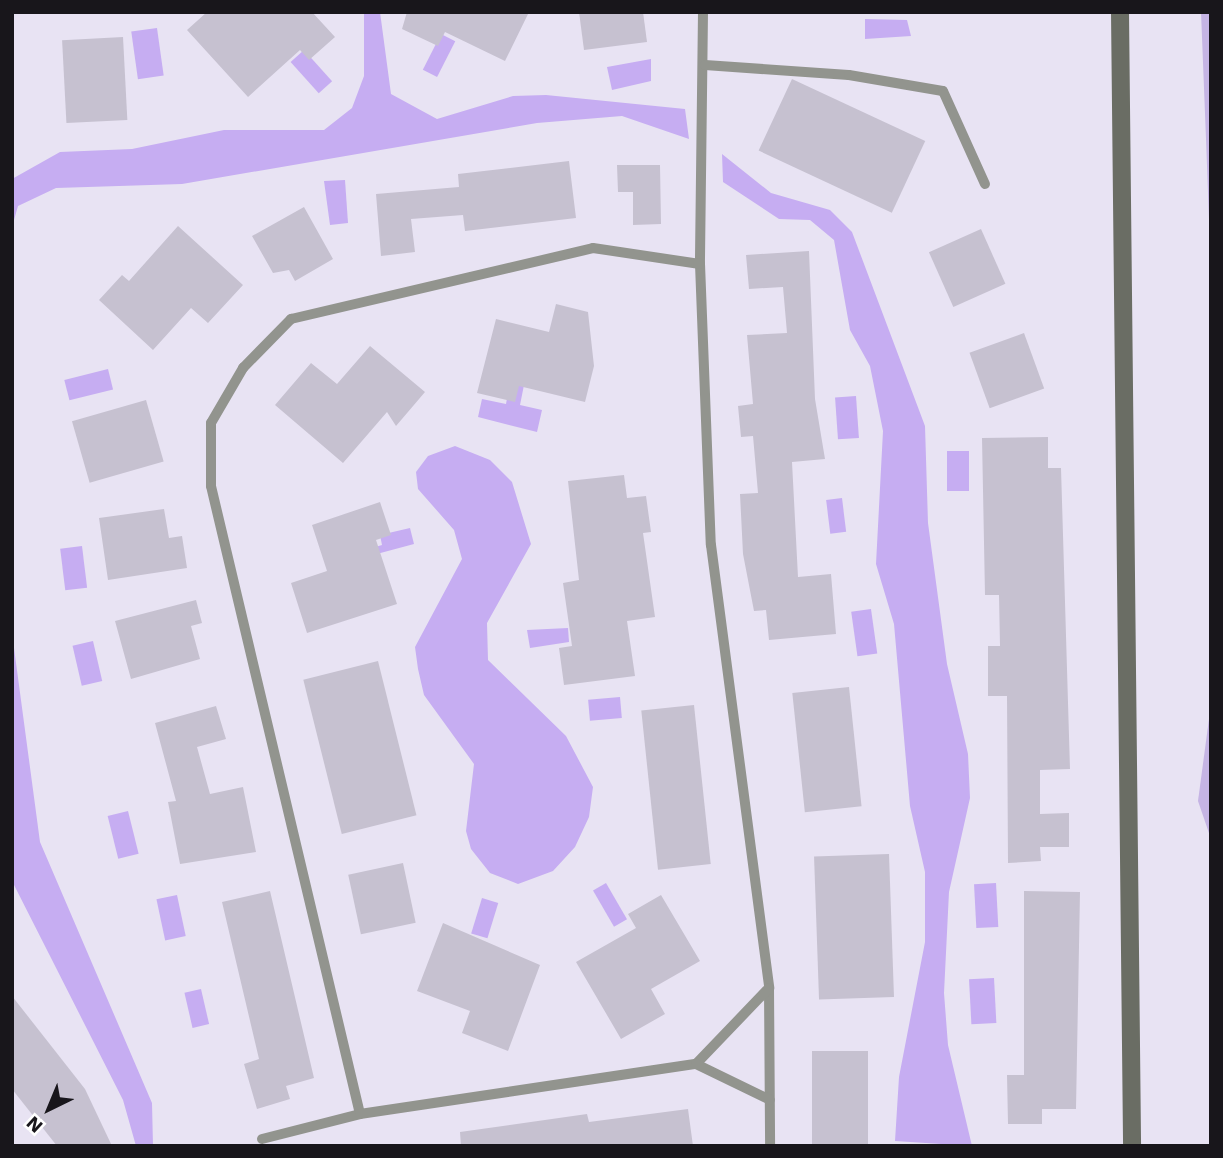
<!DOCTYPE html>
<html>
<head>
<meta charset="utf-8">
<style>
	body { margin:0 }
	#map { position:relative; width:1223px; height:1158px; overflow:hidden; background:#e8e3f3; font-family:"Work Sans",sans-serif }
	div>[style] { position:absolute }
	.green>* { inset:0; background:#c5b4e4 }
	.water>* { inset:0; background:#c6adf2; transform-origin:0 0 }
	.building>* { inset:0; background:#c6c1d0; transform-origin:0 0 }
	.lane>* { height:10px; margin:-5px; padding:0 5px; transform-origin:5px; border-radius:5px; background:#92948e }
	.secondary>* { height:18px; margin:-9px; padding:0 9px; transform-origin:9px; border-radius:9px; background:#6a6d64 }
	span { translate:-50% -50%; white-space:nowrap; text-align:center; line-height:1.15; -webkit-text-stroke:5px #fff; paint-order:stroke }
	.frame { position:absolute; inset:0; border:14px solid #18161b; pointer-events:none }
	.north { position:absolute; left:14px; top:1074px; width:70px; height:70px; -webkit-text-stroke:5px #fff; paint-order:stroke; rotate:223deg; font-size:19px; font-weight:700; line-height:28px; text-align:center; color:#18161b }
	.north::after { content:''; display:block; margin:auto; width:24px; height:32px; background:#18161b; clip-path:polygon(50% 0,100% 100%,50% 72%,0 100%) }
</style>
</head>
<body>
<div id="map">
	<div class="green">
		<i style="clip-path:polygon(1201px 12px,1211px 12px,1211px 273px,1206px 139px)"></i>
		<i style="clip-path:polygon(1211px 704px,1211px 839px,1198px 801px)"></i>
	</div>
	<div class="water">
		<i style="clip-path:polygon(364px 12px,380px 12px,391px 94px,437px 119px,513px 96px,546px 95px,685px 109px,689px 139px,622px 116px,537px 123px,182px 184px,56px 188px,18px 206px,12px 227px,12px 179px,60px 152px,132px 149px,224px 130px,324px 130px,352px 108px,364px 76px)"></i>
		<i style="clip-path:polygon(865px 19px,907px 20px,911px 36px,865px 39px)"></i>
		<i style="left:157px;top:28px;width:48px;height:26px;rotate:82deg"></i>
		<i style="left:441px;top:34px;width:16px;height:40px;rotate:27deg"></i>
		<i style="left:304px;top:50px;width:42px;height:18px;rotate:48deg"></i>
		<i style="clip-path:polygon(651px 59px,651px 81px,612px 90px,607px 67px)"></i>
		<i style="clip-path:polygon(722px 154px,771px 193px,830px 210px,852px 232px,925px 426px,928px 523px,947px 664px,968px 754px,970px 798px,949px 892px,944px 993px,948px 1045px,972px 1146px,895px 1141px,899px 1077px,925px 942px,925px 872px,910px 806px,894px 624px,876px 564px,883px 431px,870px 366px,850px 330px,834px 240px,810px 220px,779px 219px,723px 182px)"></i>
		<i style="clip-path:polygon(345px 180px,348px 223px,330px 225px,324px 181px)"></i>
		<i style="left:108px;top:369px;width:21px;height:45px;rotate:76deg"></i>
		<i style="clip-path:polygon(510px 382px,524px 385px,520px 405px,542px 410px,537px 432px,478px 417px,482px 399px,506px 404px)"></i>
		<i style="left:856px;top:396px;width:42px;height:21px;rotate:86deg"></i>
		<i style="clip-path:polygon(455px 446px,490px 460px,512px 482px,531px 544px,487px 623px,488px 660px,566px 736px,593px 787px,589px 817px,575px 847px,553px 871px,518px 884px,490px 873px,471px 849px,466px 831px,474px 764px,424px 695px,418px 669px,415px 647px,462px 559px,454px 530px,418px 489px,416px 472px,428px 456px)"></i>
		<i style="left:947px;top:451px;width:22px;height:40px"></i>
		<i style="left:842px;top:498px;width:34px;height:16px;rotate:83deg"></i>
		<i style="clip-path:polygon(410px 528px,414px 544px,373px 555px,372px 548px,382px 545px,380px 535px)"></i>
		<i style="left:82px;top:546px;width:42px;height:22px;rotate:83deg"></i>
		<i style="left:871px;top:609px;width:45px;height:20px;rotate:82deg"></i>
		<i style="clip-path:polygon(568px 628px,569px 642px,530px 648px,527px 630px)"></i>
		<i style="clip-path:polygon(12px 633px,40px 842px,152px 1103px,153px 1146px,136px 1146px,123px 1100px,12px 881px)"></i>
		<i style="left:93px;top:641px;width:41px;height:21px;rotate:77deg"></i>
		<i style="left:620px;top:697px;width:21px;height:32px;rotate:85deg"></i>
		<i style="left:128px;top:811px;width:44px;height:21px;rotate:76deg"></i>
		<i style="left:606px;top:883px;width:42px;height:15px;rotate:60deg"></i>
		<i style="left:996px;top:883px;width:44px;height:22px;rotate:87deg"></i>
		<i style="left:177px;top:895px;width:42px;height:21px;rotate:78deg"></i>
		<i style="left:482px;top:898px;width:17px;height:37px;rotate:17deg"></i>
		<i style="left:994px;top:978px;width:45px;height:25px;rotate:87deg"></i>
		<i style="left:201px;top:989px;width:36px;height:17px;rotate:77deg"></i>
	</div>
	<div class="building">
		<i style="clip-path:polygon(207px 12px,312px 12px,335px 37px,309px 60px,300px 50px,248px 97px,187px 30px)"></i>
		<i style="clip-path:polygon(407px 12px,529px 12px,505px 61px,445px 32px,438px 46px,402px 29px)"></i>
		<i style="clip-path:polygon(579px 12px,643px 12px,647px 42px,584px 50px)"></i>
		<i style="left:123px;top:37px;width:83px;height:61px;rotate:87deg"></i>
		<i style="left:792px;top:79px;width:147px;height:79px;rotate:25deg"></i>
		<i style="clip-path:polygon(569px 161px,576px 218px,465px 231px,463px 215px,411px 219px,415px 252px,381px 256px,376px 194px,459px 187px,458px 174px)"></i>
		<i style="clip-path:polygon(617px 165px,660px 165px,661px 224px,633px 225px,633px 192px,618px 192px)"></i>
		<i style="clip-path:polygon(304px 207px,333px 259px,295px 281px,289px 270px,273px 273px,252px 236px)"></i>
		<i style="clip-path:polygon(178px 226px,243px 285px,208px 323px,191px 308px,153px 350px,99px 300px,122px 275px,129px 281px)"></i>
		<i style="left:981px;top:229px;width:60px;height:57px;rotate:66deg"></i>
		<i style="clip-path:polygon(809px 251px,815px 399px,825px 459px,792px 462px,798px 577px,831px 574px,836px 634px,769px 640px,766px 610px,754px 611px,743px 554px,740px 494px,758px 493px,753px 436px,741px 437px,738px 406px,753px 404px,747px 335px,787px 333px,783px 287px,749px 289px,746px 255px)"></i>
		<i style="clip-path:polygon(556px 304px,588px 312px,594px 366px,585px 402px,519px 386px,515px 402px,477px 393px,496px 319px,549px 332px)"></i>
		<i style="left:1024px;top:333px;width:59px;height:58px;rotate:70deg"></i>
		<i style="clip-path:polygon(370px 346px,425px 392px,396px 426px,387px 412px,343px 463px,275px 405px,311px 363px,337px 384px)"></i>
		<i style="left:146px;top:400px;width:64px;height:77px;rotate:74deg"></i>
		<i style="clip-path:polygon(1048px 437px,1048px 468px,1061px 468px,1070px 769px,1040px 770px,1040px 814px,1069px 813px,1069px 847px,1040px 847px,1041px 861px,1008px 863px,1007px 696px,988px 696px,988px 646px,1000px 646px,999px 595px,985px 595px,982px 438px)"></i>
		<i style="clip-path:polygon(624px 475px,627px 498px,646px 496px,651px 532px,643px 533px,655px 617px,627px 621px,635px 676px,564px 685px,559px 648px,572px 646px,563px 583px,579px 580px,568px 481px)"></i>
		<i style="clip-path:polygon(380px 502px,391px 535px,376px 540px,397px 604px,307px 633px,291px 583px,327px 571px,312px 525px)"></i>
		<i style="clip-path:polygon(164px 509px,169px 538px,182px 536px,187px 568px,108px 580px,99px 518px)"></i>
		<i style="clip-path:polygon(196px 600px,202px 623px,191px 626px,200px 659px,131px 679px,115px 621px)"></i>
		<i style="left:378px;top:661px;width:159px;height:77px;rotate:76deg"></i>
		<i style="left:849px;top:687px;width:120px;height:57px;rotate:84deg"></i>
		<i style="left:694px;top:705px;width:160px;height:53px;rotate:84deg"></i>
		<i style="clip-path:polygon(216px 706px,226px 739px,197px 747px,210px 794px,243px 787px,256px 852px,180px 864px,168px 802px,176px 801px,155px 723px)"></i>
		<i style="left:889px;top:854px;width:143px;height:75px;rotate:88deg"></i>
		<i style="left:403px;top:863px;width:61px;height:56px;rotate:78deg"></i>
		<i style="clip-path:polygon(270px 891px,314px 1078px,286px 1086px,290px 1099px,257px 1109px,244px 1064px,259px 1059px,222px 902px)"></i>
		<i style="clip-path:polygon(1024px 891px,1080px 892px,1076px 1109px,1042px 1109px,1042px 1124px,1008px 1124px,1007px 1075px,1024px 1075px)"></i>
		<i style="clip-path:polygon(661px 895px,700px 961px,651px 989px,665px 1014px,621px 1039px,576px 962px,636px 928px,628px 914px)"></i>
		<i style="clip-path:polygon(443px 923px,540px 965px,508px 1051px,462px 1033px,470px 1011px,417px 991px)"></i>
		<i style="clip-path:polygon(12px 996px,85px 1089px,112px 1146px,57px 1146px,12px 1089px)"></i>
		<i style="left:812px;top:1051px;width:56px;height:95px"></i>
		<i style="clip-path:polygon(688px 1109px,693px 1146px,461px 1146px,460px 1132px,587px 1114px,589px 1122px)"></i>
	</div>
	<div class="lane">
		<i style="left:703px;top:12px;width:252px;rotate:90.7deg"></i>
		<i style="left:700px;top:264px;width:281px;rotate:87.8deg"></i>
		<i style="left:711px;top:545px;width:447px;rotate:82.5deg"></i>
		<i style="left:769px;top:988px;width:158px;rotate:89.6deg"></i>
		<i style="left:705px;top:65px;width:144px;rotate:4deg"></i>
		<i style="left:849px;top:75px;width:95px;rotate:9.7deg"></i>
		<i style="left:943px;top:91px;width:102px;rotate:65.7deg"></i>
		<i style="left:696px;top:1064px;width:105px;rotate:-46.2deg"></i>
		<i style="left:360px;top:1114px;width:645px;rotate:-103.35deg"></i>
		<i style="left:211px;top:486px;width:63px;rotate:-90deg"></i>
		<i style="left:211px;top:423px;width:64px;rotate:-59.8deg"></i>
		<i style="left:243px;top:368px;width:69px;rotate:-45.6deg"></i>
		<i style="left:291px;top:319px;width:310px;rotate:-13.2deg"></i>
		<i style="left:593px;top:248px;width:108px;rotate:8.5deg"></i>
		<i style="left:262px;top:1139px;width:101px;rotate:-14.3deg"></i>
		<i style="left:360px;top:1114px;width:340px;rotate:-8.5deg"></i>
		<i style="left:696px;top:1064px;width:82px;rotate:25.9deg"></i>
	</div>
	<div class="secondary">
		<i style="left:1120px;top:12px;width:1134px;rotate:89.39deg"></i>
	</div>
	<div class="frame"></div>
	<div class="north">N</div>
</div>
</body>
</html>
